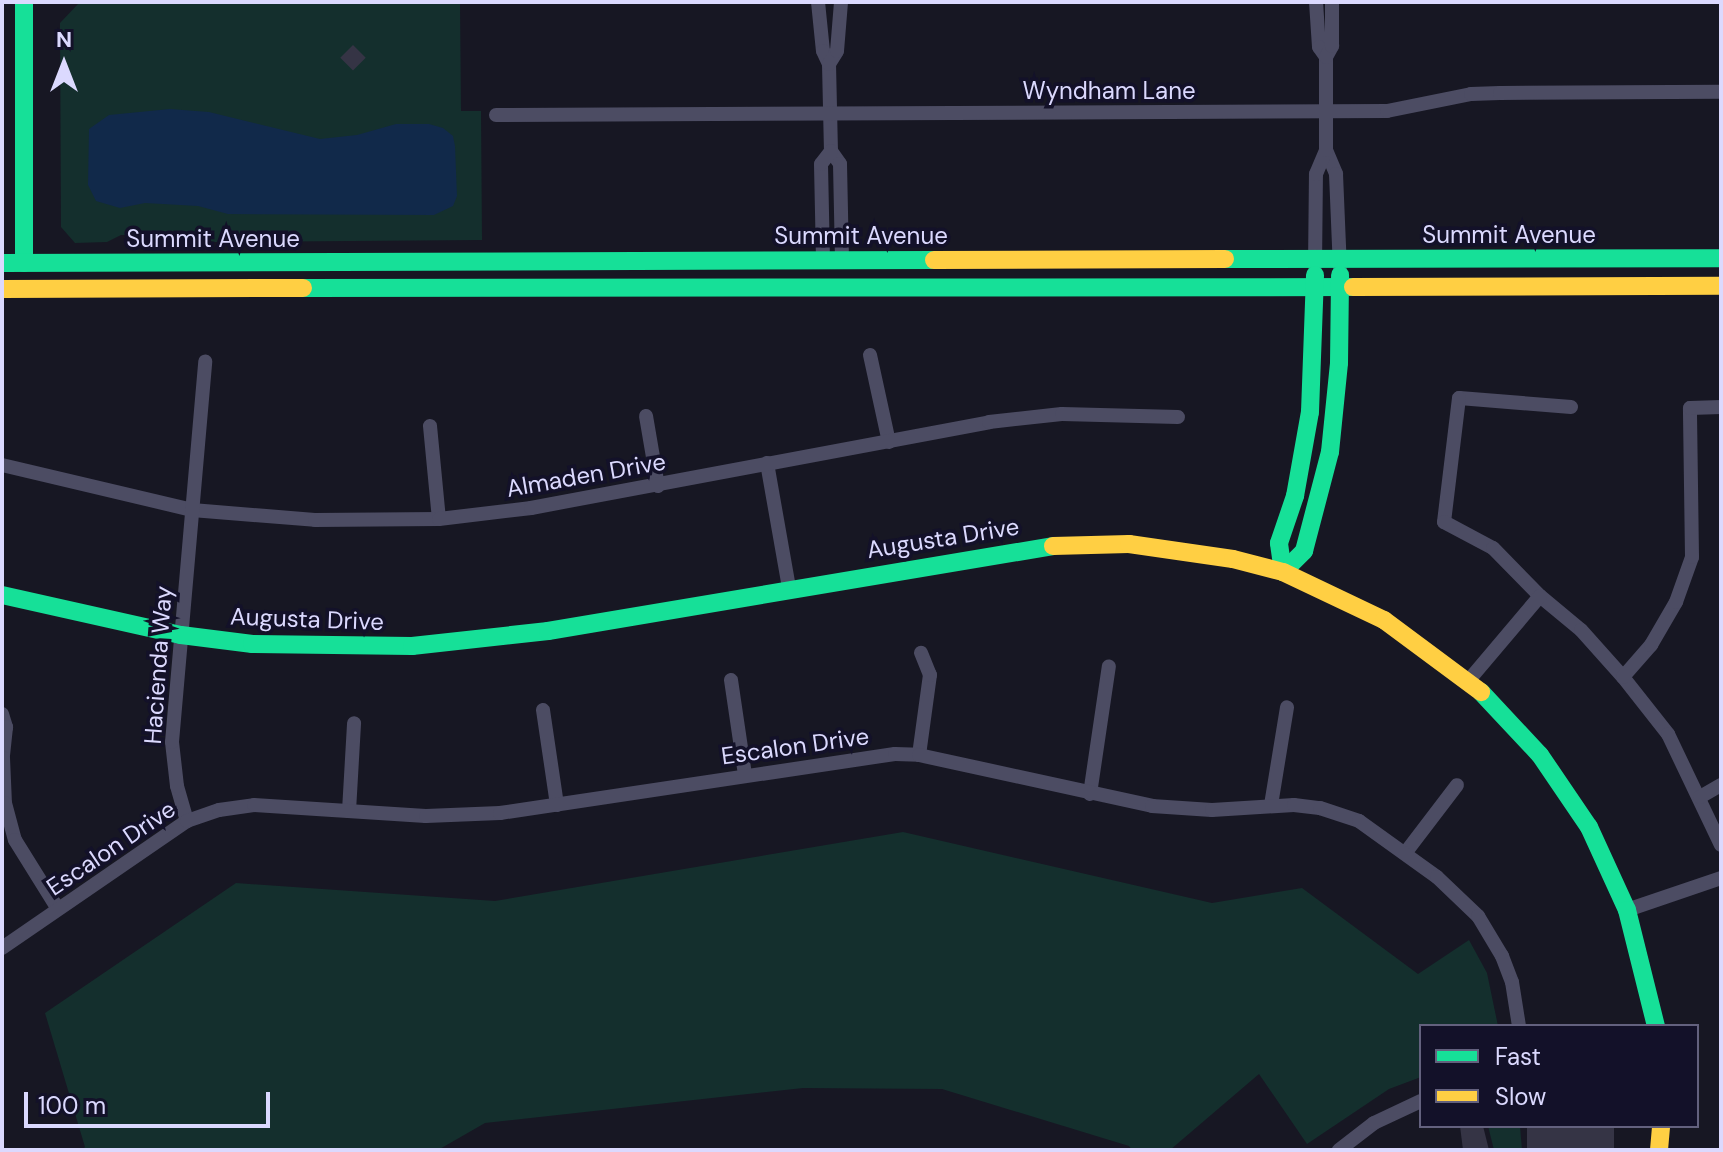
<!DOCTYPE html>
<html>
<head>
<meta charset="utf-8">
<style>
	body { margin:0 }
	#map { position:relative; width:1723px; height:1152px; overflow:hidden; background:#171723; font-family:"DM Sans",sans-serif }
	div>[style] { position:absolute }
	.green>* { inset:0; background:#142f2d }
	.water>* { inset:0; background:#11294a }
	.building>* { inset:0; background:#353445; transform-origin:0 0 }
	.street>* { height:14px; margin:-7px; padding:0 7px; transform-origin:7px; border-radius:7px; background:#4c4c63 }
	.fast>* { height:18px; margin:-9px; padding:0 9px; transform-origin:9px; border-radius:9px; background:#16e098 }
	.slow>* { height:18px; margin:-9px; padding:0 9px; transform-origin:9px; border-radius:9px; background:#ffcf43 }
	span { translate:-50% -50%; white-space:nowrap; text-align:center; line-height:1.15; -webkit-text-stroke:7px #131129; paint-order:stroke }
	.street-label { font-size:24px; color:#dbd9fe }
	.frame { position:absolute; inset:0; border:4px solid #dbd9fe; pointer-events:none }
	.legend { position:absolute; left:1419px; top:1024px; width:280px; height:104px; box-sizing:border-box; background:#131129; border:2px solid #63617e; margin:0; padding:10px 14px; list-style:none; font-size:24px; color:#dbd9fe }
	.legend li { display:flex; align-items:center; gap:16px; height:40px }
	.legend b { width:40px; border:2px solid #63617e }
	.north { position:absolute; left:24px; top:24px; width:80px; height:80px; -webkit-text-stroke:6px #131129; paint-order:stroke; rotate:0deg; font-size:22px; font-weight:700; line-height:32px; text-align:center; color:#dbd9fe }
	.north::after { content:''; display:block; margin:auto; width:28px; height:36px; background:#dbd9fe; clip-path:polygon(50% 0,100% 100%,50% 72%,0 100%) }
	.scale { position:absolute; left:24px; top:1092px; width:246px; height:36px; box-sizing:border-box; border:4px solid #dbd9fe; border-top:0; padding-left:10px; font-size:24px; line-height:28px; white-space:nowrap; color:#dbd9fe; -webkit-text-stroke:6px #131129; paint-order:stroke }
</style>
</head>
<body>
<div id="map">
	<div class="green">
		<i style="clip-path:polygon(460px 2px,461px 111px,481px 111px,482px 240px,215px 242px,186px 236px,121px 235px,107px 242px,75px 243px,61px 227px,60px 23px,78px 4px)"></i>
		<i style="clip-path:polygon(903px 832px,1212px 903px,1302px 888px,1418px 974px,1469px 940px,1487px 973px,1498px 1026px,1421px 1026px,1421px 1077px,1389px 1089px,1307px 1144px,1259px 1074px,1170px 1150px,1132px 1150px,1129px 1146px,942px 1089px,803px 1088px,485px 1123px,438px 1150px,82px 1150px,85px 1147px,45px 1013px,236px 883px,495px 901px)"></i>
		<i style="clip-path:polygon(1488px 1126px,1520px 1126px,1522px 1150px,1494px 1150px)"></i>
	</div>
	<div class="water">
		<i style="clip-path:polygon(170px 109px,209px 112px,320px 139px,357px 135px,396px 124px,429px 124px,443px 128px,453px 136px,455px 146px,457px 196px,453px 206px,434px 215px,228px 214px,198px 206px,145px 203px,120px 208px,96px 201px,88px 185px,89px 129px,109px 115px)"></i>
	</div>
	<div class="building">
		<i style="left:353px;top:45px;width:18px;height:18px;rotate:45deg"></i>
		<i style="clip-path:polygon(1460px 1126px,1483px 1126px,1489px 1150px,1463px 1150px)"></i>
		<i style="left:1527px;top:1126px;width:87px;height:24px"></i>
	</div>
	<div class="street">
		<i style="left:818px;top:2px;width:49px;rotate:84.2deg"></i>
		<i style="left:823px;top:51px;width:14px;rotate:65deg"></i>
		<i style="left:829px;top:64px;width:87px;rotate:88.7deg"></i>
		<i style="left:831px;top:151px;width:16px;rotate:55deg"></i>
		<i style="left:840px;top:164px;width:96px;rotate:88.8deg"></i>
		<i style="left:1316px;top:2px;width:45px;rotate:86.2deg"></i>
		<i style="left:1319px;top:47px;width:12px;rotate:55deg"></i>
		<i style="left:829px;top:64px;width:15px;rotate:-58deg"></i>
		<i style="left:837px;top:51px;width:49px;rotate:-85.3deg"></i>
		<i style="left:496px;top:115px;width:891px;rotate:-0.26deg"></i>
		<i style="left:1387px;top:111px;width:86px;rotate:-11.4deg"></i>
		<i style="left:1471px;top:94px;width:29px;rotate:-2deg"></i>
		<i style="left:1500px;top:93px;width:221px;rotate:-0.3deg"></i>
		<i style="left:1326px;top:150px;width:26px;rotate:67deg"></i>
		<i style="left:1336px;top:174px;width:94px;rotate:87.6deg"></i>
		<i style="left:823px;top:260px;width:96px;rotate:-91.2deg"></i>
		<i style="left:821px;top:164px;width:16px;rotate:-52deg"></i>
		<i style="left:1315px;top:266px;width:92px;rotate:-89.4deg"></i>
		<i style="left:1316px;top:174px;width:26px;rotate:-67deg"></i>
		<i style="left:1326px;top:150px;width:93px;rotate:-90deg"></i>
		<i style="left:1326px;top:57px;width:13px;rotate:-61deg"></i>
		<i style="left:1332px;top:46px;width:44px;rotate:-90deg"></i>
		<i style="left:870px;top:355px;width:89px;rotate:77.7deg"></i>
		<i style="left:1571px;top:407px;width:112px;rotate:-175.4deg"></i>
		<i style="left:1459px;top:398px;width:125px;rotate:96.9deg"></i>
		<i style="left:1444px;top:522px;width:55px;rotate:28deg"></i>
		<i style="left:1493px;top:548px;width:67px;rotate:45.6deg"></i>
		<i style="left:1540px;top:596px;width:53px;rotate:39.7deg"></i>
		<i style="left:1581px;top:630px;width:63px;rotate:48.2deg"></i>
		<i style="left:1623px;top:677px;width:73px;rotate:51.7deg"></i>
		<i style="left:1668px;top:734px;width:123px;rotate:64.5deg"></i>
		<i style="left:646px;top:416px;width:71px;rotate:80.3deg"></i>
		<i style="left:430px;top:426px;width:93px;rotate:84.5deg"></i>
		<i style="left:767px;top:463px;width:127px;rotate:80deg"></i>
		<i style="left:2px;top:465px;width:195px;rotate:13.3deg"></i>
		<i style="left:192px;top:510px;width:123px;rotate:4.6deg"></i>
		<i style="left:315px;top:520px;width:124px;rotate:-0.5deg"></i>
		<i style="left:439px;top:519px;width:93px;rotate:-6.8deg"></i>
		<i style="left:531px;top:508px;width:466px;rotate:-10.6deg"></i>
		<i style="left:989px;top:422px;width:73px;rotate:-6.3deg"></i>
		<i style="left:1062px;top:414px;width:116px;rotate:1.5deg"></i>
		<i style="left:1623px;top:677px;width:43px;rotate:-48.8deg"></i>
		<i style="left:1651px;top:645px;width:50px;rotate:-59.8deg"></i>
		<i style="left:1676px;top:602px;width:48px;rotate:-70.4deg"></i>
		<i style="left:1692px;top:557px;width:149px;rotate:-90.8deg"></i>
		<i style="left:1690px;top:408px;width:31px;rotate:-2deg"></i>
		<i style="left:731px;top:680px;width:96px;rotate:81.6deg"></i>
		<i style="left:1469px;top:680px;width:110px;rotate:-49.8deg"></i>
		<i style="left:543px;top:710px;width:96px;rotate:81.6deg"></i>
		<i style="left:2px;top:714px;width:14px;rotate:73deg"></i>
		<i style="left:6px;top:727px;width:31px;rotate:96deg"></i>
		<i style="left:3px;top:758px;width:45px;rotate:87.5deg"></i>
		<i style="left:5px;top:803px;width:38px;rotate:75deg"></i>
		<i style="left:15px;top:840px;width:81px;rotate:58.1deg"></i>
		<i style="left:919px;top:755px;width:81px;rotate:-82.2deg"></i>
		<i style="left:930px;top:675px;width:24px;rotate:-112deg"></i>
		<i style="left:1090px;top:794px;width:129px;rotate:-81.6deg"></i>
		<i style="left:1700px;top:797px;width:24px;rotate:-30deg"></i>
		<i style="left:1271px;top:805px;width:99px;rotate:-80.7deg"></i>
		<i style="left:349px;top:811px;width:88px;rotate:-86.7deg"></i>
		<i style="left:187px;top:821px;width:36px;rotate:-106deg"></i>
		<i style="left:177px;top:786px;width:44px;rotate:-96.5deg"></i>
		<i style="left:172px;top:742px;width:382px;rotate:-85deg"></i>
		<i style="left:1406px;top:852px;width:84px;rotate:-52.7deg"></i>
		<i style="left:1627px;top:910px;width:99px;rotate:-18.8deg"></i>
		<i style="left:2px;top:948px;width:224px;rotate:-34.5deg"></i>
		<i style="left:187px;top:821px;width:34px;rotate:-19deg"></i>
		<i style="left:219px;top:810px;width:35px;rotate:-8deg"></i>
		<i style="left:254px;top:805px;width:172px;rotate:3.7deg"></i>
		<i style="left:426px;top:816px;width:74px;rotate:-2.3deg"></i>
		<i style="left:500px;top:813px;width:399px;rotate:-8.5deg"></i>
		<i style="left:895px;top:754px;width:24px;rotate:2deg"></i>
		<i style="left:919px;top:755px;width:239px;rotate:12.3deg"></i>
		<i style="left:1152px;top:806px;width:60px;rotate:3.8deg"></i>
		<i style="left:1212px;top:810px;width:82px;rotate:-3.5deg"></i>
		<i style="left:1294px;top:805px;width:26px;rotate:7deg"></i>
		<i style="left:1320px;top:808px;width:41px;rotate:18.4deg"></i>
		<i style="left:1359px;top:821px;width:96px;rotate:35.7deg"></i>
		<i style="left:1437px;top:877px;width:57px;rotate:43.6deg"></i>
		<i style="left:1478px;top:916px;width:47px;rotate:59deg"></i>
		<i style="left:1502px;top:956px;width:28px;rotate:69deg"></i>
		<i style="left:1512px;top:982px;width:45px;rotate:81deg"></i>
		<i style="left:1339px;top:1150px;width:44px;rotate:-37.6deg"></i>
		<i style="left:1374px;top:1123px;width:52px;rotate:-25.1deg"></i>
	</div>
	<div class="fast">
		<i style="left:24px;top:2px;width:261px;rotate:90deg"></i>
		<i style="left:1225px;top:259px;width:496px;rotate:-0.1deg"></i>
		<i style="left:2px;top:263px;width:932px;rotate:-0.18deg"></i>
		<i style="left:303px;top:288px;width:1050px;rotate:-0.05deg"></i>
		<i style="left:1283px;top:572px;width:30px;rotate:-45deg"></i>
		<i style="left:1304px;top:551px;width:102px;rotate:-75.3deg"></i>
		<i style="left:1330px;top:452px;width:89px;rotate:-84.2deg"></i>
		<i style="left:1339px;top:363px;width:88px;rotate:-89.3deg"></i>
		<i style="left:1283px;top:572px;width:29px;rotate:-98deg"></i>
		<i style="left:1279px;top:543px;width:50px;rotate:-71.2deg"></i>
		<i style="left:1295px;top:496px;width:85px;rotate:-79.9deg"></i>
		<i style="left:1310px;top:412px;width:137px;rotate:-87.9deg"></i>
		<i style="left:2px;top:595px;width:183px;rotate:12.6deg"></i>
		<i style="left:181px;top:635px;width:72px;rotate:7.2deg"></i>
		<i style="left:252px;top:644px;width:160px;rotate:0.7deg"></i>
		<i style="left:412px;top:646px;width:137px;rotate:-6.3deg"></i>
		<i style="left:548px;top:631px;width:512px;rotate:-9.55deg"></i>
		<i style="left:1481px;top:692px;width:86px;rotate:46.9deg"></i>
		<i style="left:1540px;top:755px;width:87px;rotate:55.8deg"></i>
		<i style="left:1589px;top:827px;width:91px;rotate:65.4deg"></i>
		<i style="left:1627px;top:910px;width:120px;rotate:76deg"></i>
	</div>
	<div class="slow">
		<i style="left:934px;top:260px;width:291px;rotate:-0.2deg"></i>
		<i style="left:1353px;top:287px;width:368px;rotate:-0.2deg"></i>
		<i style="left:2px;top:289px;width:301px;rotate:-0.2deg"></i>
		<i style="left:1053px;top:546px;width:76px;rotate:-1.5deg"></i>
		<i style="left:1129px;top:544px;width:105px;rotate:8.2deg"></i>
		<i style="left:1233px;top:559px;width:52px;rotate:14.6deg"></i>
		<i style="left:1283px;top:572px;width:112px;rotate:25.4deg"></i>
		<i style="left:1384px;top:620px;width:121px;rotate:36.6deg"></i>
		<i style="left:1659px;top:1150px;width:24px;rotate:-85deg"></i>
	</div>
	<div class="street-label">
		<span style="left:1109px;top:91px">Wyndham Lane</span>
		<span style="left:1509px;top:235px">Summit Avenue</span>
		<span style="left:861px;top:236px">Summit Avenue</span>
		<span style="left:213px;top:239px">Summit Avenue</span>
		<span style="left:586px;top:475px;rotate:-10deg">Almaden Drive</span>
		<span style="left:943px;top:538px;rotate:-9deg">Augusta Drive</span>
		<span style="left:307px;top:619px;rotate:2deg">Augusta Drive</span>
		<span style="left:158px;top:665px;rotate:-86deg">Hacienda Way</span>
		<span style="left:795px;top:746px;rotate:-8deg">Escalon Drive</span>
		<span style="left:111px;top:848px;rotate:-34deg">Escalon Drive</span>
	</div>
	<div class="frame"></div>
	<ul class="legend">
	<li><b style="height:10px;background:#16e098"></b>Fast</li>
	<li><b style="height:10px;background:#ffcf43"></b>Slow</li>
	</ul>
	<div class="north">N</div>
	<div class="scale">100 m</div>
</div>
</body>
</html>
